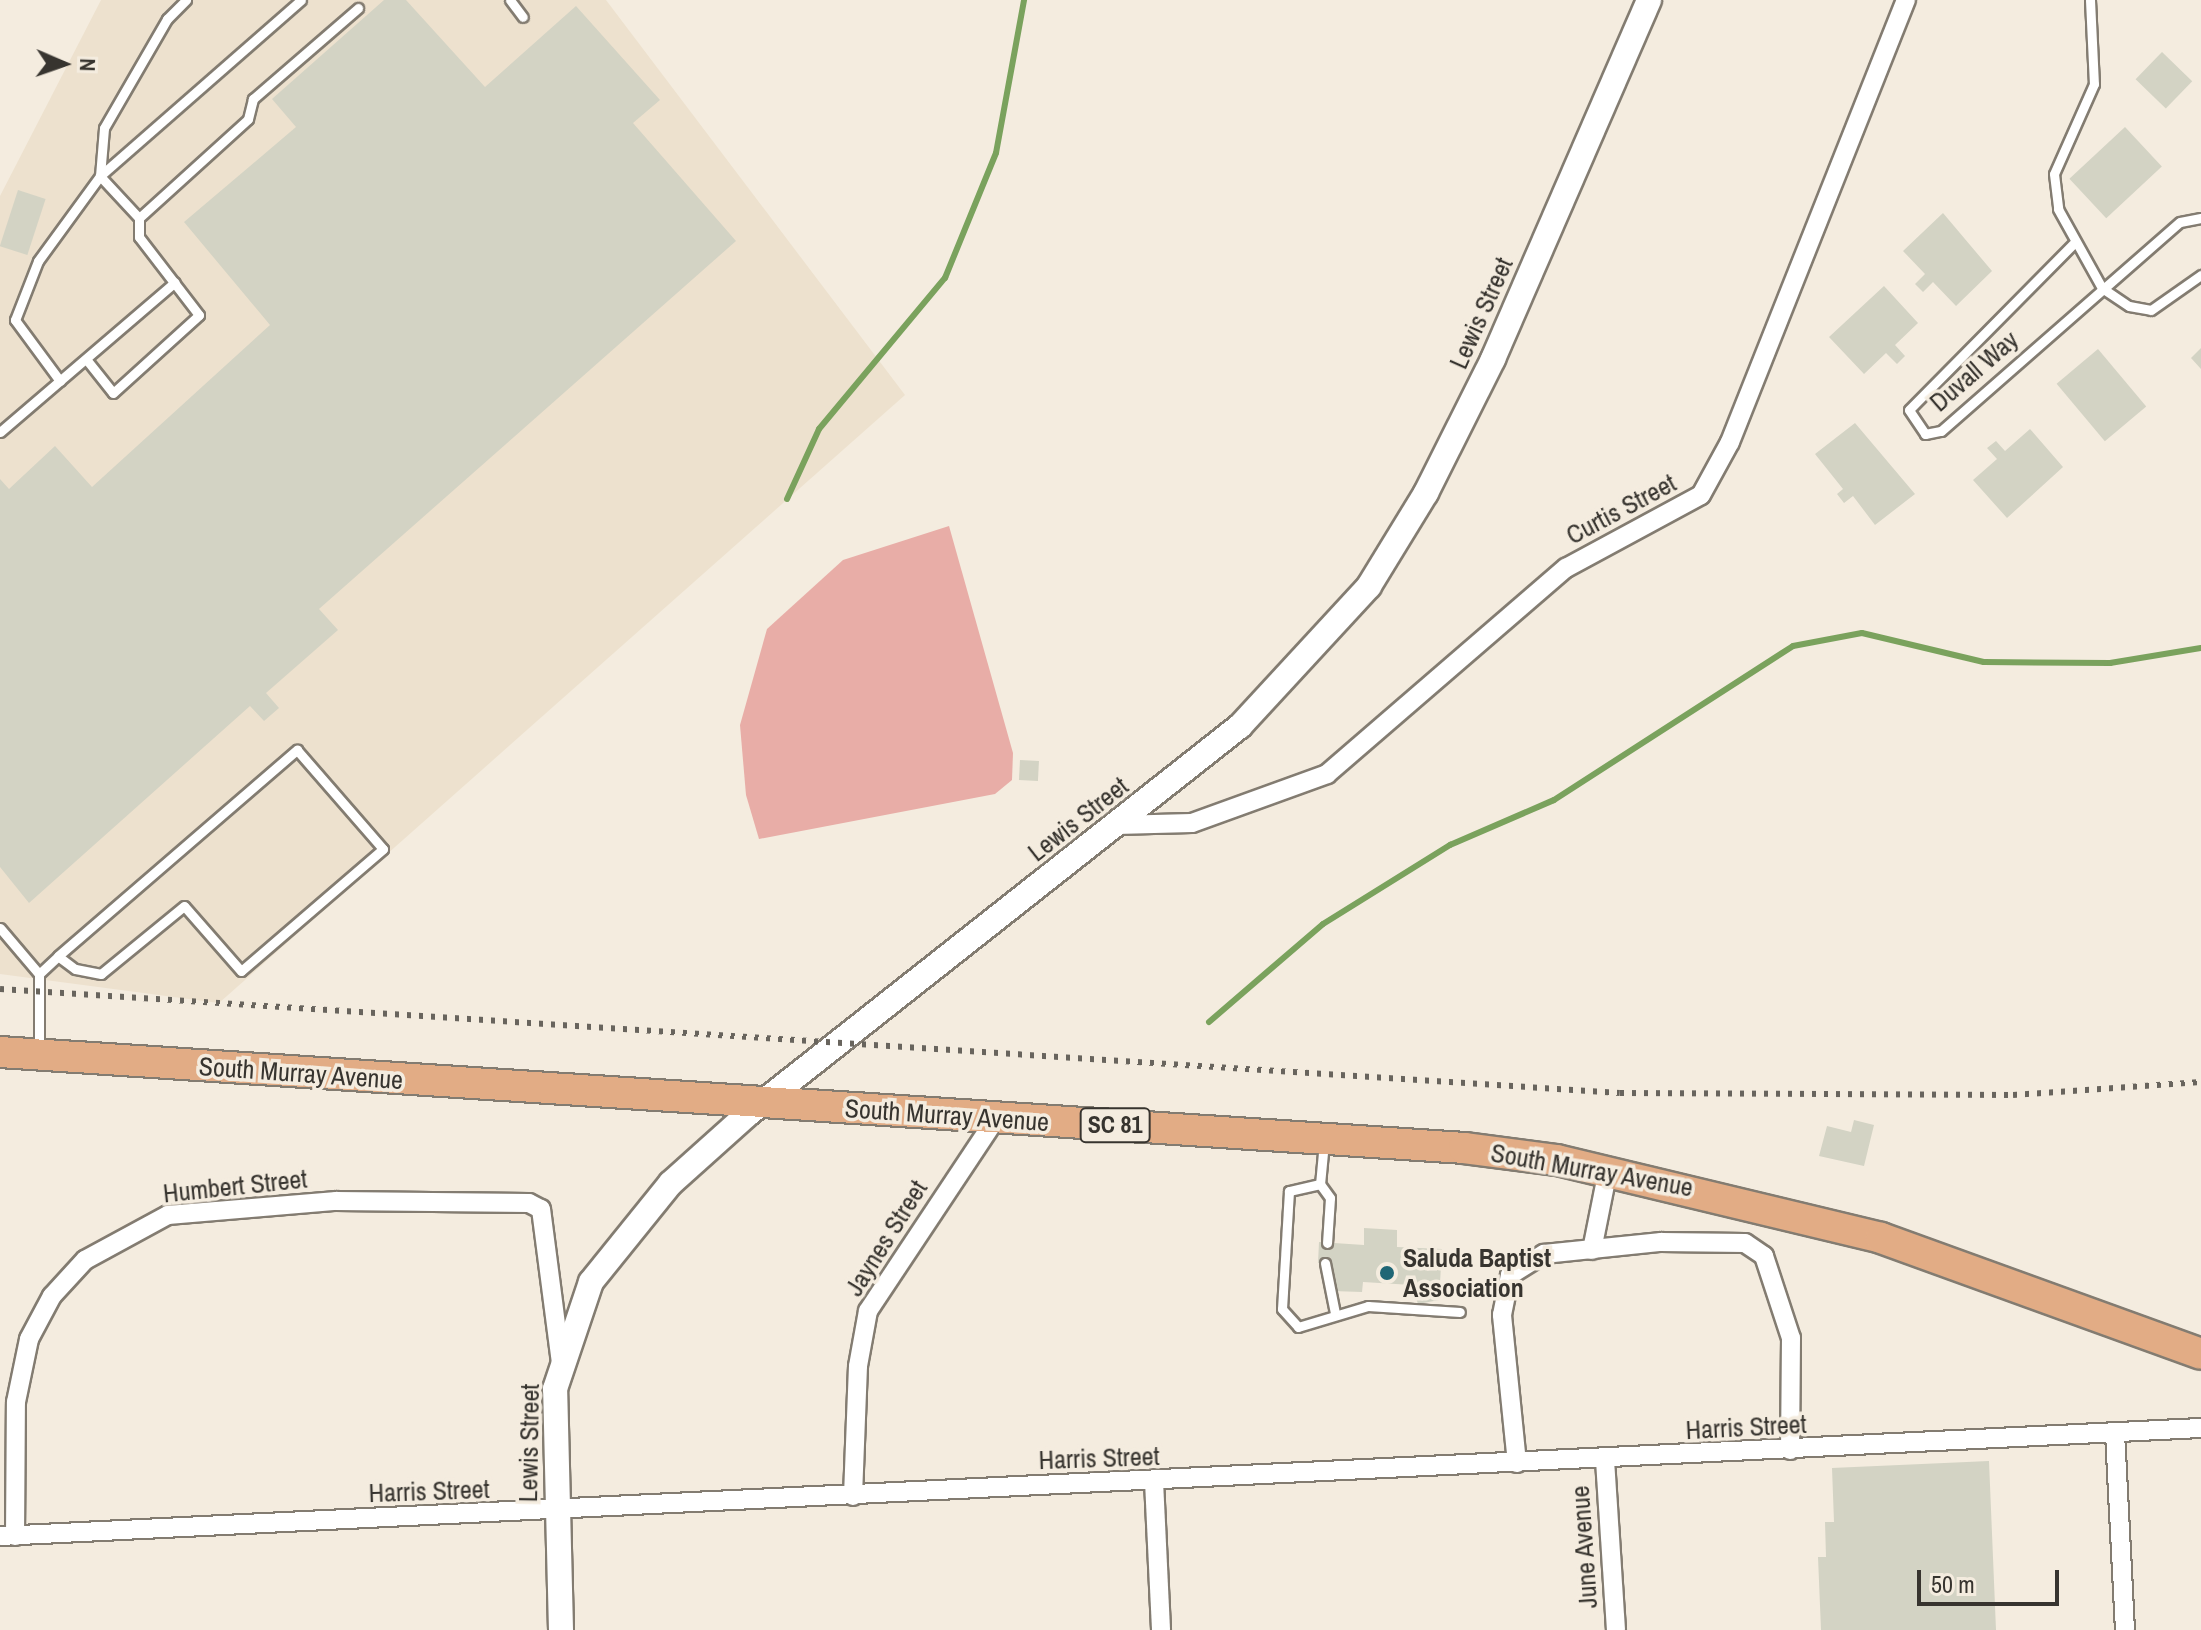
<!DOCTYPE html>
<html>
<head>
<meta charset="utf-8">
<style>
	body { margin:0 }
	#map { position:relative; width:2201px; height:1630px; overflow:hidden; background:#f4ecdf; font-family:"Archivo Narrow",sans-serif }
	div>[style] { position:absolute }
	.built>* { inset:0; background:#ede1ce }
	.green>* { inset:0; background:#e8ada7 }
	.stream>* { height:6px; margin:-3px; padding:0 3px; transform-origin:3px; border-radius:3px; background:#7aa25d }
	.building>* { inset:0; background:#d3d3c4; transform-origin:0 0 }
	.roads { filter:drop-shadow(2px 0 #837c71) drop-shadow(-2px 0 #837c71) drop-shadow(0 2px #837c71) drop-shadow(0 -2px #837c71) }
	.service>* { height:9px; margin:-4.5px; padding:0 4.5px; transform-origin:4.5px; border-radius:4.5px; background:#fff }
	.minor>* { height:18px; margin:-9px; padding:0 9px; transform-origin:9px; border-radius:9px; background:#fff }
	.tertiary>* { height:24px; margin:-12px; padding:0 12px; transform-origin:12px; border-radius:12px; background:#fff }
	.primary>* { height:30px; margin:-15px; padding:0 15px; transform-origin:15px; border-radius:15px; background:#e2ac85 }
	.rail>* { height:6px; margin-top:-3px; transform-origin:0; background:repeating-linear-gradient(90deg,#68645d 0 4px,transparent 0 12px) }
	.dots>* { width:22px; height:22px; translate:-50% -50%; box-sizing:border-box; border:4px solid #f4ecdf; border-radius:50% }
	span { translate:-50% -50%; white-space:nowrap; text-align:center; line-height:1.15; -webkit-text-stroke:7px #f4ecdf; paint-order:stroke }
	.shield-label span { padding:2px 6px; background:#f4ecdf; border:2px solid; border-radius:6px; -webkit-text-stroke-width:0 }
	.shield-label { font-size:24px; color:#37342f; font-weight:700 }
	.street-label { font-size:26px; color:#37342f }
	.poi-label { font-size:26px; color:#37342f; font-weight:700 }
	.left { translate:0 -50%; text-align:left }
	.north { position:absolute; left:24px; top:24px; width:80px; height:80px; -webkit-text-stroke:6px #f4ecdf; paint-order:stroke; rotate:92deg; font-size:22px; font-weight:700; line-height:32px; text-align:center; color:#37342f }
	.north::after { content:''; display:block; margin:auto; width:28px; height:36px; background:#37342f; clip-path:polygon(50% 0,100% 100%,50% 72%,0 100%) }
	.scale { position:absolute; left:1917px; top:1570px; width:142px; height:36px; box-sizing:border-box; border:4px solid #37342f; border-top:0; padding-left:10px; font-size:24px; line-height:28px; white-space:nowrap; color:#37342f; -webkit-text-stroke:6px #f4ecdf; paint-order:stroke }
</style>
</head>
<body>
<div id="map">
	<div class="built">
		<i style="clip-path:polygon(101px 0,606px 0,905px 395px,219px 1003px,0 974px,0 196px)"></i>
	</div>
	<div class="green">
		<i style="clip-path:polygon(949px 526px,1013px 753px,1012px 780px,995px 794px,759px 839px,746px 795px,740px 725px,767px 629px,843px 560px)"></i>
	</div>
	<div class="stream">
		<i style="left:787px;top:499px;width:77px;rotate:-65.4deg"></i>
		<i style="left:819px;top:429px;width:197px;rotate:-50.2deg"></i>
		<i style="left:945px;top:278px;width:135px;rotate:-67.8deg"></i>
		<i style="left:996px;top:153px;width:156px;rotate:-79.6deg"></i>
		<i style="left:1209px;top:1022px;width:150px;rotate:-40.7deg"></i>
		<i style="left:1323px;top:924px;width:150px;rotate:-31.9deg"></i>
		<i style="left:1450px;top:845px;width:113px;rotate:-23.4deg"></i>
		<i style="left:1554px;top:800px;width:284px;rotate:-32.8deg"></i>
		<i style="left:1793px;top:646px;width:70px;rotate:-10.7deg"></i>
		<i style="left:1862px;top:633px;width:125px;rotate:13.4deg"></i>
		<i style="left:1984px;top:662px;width:126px;rotate:0.5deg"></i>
		<i style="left:2110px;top:663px;width:92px;rotate:-9.4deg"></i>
	</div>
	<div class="building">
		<i style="clip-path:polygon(384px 0,406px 0,485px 87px,576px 6px,660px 100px,633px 123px,736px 241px,319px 609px,338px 630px,266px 693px,279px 708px,264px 721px,250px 706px,29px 903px,0 867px,0 479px,9px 489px,55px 446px,92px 487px,270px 325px,184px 222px,296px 127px,272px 99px)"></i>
		<i style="left:2162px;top:52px;width:42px;height:38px;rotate:44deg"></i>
		<i style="left:2125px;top:127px;width:54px;height:76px;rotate:47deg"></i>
		<i style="left:18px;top:190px;width:29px;height:59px;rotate:18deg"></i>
		<i style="clip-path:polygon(1943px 213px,1992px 271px,1956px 306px,1933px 282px,1923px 292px,1915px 284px,1925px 274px,1903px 251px)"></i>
		<i style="clip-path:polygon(1884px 286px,1918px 323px,1895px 345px,1905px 356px,1897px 364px,1886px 353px,1864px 374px,1829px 337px)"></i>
		<i style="clip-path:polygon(2201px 348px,2201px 369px,2191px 358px)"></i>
		<i style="left:2098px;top:349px;width:75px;height:54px;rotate:50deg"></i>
		<i style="clip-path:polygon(1855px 423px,1915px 494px,1875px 525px,1853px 496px,1844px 503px,1837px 494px,1843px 489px,1815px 454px)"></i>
		<i style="clip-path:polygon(2030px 429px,2063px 467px,2007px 518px,1973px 480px,1997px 459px,1987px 448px,1996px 441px,2005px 451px)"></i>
		<i style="left:1020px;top:760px;width:19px;height:20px;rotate:3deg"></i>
		<i style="clip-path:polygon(1854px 1120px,1874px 1125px,1864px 1166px,1819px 1156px,1827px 1126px,1851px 1132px)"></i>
		<i style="clip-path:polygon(1364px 1228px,1397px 1230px,1397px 1247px,1442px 1249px,1439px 1300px,1418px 1304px,1412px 1285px,1363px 1282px,1362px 1292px,1332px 1291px,1333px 1264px,1318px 1263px,1319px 1242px,1364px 1245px)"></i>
		<i style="clip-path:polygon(1989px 1461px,1996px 1630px,1821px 1630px,1818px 1557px,1826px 1557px,1825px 1522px,1834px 1522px,1832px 1468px)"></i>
	</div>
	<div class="roads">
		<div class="service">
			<i style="left:510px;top:0;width:21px;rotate:53deg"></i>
			<i style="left:2090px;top:0;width:84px;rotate:87.3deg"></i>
			<i style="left:2094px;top:84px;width:98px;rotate:114deg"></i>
			<i style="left:2054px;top:174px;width:35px;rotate:83deg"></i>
			<i style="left:2058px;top:209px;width:90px;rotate:60.9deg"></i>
			<i style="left:2102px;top:288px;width:32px;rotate:34deg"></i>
			<i style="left:2129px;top:306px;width:22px;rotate:10deg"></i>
			<i style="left:2151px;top:310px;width:61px;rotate:-35deg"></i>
			<i style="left:139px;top:218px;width:147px;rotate:-42.2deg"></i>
			<i style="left:248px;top:119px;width:21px;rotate:-76deg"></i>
			<i style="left:253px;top:99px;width:139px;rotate:-40.9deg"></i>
			<i style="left:2073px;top:244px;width:233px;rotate:134.7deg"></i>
			<i style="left:1909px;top:410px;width:29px;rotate:56deg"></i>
			<i style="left:1925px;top:434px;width:16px;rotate:-11deg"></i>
			<i style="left:1941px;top:431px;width:317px;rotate:-41.2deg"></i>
			<i style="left:2180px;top:222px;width:21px;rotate:-11deg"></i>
			<i style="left:86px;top:359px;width:43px;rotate:51.5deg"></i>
			<i style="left:113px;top:393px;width:116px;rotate:-42.2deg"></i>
			<i style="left:199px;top:315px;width:98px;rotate:-127.6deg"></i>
			<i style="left:139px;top:237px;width:19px;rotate:-90deg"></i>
			<i style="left:139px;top:218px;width:57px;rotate:-132.9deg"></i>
			<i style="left:100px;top:176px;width:48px;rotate:-85.2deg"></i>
			<i style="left:104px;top:128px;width:126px;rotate:-60deg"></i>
			<i style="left:167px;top:19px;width:27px;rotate:-45deg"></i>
			<i style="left:60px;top:381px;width:76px;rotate:-126.4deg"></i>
			<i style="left:15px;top:320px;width:63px;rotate:-68.7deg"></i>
			<i style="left:38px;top:261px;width:105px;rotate:-53.9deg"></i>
			<i style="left:100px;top:176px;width:267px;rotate:-41.2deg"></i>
			<i style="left:0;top:432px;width:230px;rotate:-40.6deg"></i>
			<i style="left:0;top:928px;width:60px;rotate:49.7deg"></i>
			<i style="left:39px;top:974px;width:77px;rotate:90deg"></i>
			<i style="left:39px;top:974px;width:26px;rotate:-43deg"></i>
			<i style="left:58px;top:956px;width:316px;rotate:-40.8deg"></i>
			<i style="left:297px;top:750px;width:131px;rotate:49deg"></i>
			<i style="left:383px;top:849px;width:187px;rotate:139.3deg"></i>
			<i style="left:241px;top:971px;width:86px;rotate:-131.2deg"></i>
			<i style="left:184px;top:906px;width:107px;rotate:140.7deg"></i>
			<i style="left:101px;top:974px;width:26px;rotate:-169deg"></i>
			<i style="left:75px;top:969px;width:21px;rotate:-143deg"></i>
			<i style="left:1324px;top:1142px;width:42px;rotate:95.4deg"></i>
			<i style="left:1320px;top:1184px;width:32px;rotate:167deg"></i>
			<i style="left:1289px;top:1191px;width:118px;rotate:93.4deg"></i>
			<i style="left:1282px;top:1309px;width:24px;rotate:48deg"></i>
			<i style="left:1298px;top:1327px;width:73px;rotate:-16.7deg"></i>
			<i style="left:1368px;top:1306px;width:92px;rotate:3.7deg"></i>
			<i style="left:1320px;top:1184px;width:17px;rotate:54deg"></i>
			<i style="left:1330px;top:1198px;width:45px;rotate:93.8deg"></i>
			<i style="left:1325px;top:1263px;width:51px;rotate:78.7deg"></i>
		</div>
		<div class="minor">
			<i style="left:1116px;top:825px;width:76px;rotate:-1.5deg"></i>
			<i style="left:1192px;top:823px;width:144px;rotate:-19.9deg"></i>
			<i style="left:1327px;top:774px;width:316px;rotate:-40.8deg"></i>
			<i style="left:1566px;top:568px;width:153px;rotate:-28.4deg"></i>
			<i style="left:1701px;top:495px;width:60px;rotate:-61.3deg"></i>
			<i style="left:1730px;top:442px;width:476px;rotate:-68.3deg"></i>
			<i style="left:1592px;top:1250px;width:82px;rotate:-78.7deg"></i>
			<i style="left:2115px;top:1433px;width:197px;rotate:87.1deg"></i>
			<i style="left:1605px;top:1460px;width:170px;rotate:86.3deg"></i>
			<i style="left:1517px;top:1463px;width:149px;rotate:-95.8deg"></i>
			<i style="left:1502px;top:1315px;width:41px;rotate:-78.7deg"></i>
			<i style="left:1510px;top:1275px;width:40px;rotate:-32deg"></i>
			<i style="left:1544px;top:1254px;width:118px;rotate:-5.9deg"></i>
			<i style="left:1661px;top:1242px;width:84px;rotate:0.7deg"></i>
			<i style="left:1745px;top:1243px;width:23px;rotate:34deg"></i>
			<i style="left:1764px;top:1256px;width:86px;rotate:71.8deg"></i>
			<i style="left:1791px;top:1338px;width:112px;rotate:90.5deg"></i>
			<i style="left:1154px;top:1481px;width:149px;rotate:87.3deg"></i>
			<i style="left:853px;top:1496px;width:130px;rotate:-87.8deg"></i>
			<i style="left:858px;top:1366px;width:56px;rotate:-79.7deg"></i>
			<i style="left:868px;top:1311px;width:232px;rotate:-56.4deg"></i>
			<i style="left:0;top:1536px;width:2204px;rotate:-2.81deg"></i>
			<i style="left:15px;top:1536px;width:134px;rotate:-89.6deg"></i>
			<i style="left:16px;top:1402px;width:64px;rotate:-78.3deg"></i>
			<i style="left:29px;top:1339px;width:49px;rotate:-61.9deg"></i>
			<i style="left:52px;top:1296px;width:49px;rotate:-47.5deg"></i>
			<i style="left:85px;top:1260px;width:94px;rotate:-28.5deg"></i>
			<i style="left:168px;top:1215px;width:169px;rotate:-4.8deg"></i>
			<i style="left:336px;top:1201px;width:193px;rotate:0.6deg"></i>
			<i style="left:529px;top:1203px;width:13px;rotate:27deg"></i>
			<i style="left:541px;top:1209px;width:154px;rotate:82.6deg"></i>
		</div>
		<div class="tertiary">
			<i style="left:561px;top:1630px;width:241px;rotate:-91.4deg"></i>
			<i style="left:555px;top:1389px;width:113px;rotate:-71.4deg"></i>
			<i style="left:591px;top:1282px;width:127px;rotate:-51.1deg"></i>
			<i style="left:671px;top:1183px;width:103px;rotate:-41.9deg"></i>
			<i style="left:748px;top:1114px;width:627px;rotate:-38.26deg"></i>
			<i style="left:1240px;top:726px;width:190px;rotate:-47.3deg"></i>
			<i style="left:1369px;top:586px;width:109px;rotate:-58.5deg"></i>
			<i style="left:1426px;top:493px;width:150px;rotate:-63.4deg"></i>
			<i style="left:1493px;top:359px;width:391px;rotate:-66.5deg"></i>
		</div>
		<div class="primary">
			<i style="left:0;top:1052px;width:1467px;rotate:3.75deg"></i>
			<i style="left:1464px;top:1148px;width:94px;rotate:7.4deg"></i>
			<i style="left:1557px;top:1160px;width:333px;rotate:13.5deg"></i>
			<i style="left:1881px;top:1238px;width:340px;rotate:19.9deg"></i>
		</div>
	</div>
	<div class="rail">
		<i style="left:0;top:989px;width:1623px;rotate:3.67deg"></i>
		<i style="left:1620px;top:1093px;width:393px;rotate:0.3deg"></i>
		<i style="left:2013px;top:1095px;width:188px;rotate:-4deg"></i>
	</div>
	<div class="dots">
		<i style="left:1387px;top:1273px;background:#1f6675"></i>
	</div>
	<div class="shield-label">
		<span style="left:1115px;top:1125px">SC 81</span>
	</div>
	<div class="street-label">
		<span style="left:1481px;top:313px;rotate:-66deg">Lewis Street</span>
		<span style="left:1974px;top:371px;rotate:-41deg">Duvall Way</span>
		<span style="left:1621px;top:509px;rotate:-28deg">Curtis Street</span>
		<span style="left:1078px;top:819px;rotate:-38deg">Lewis Street</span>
		<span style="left:301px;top:1073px;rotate:4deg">South Murray Avenue</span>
		<span style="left:947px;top:1115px;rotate:4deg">South Murray Avenue</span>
		<span style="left:1592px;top:1170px;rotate:10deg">South Murray Avenue</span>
		<span style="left:235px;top:1186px;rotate:-6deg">Humbert Street</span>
		<span style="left:886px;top:1238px;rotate:-58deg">Jaynes Street</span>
		<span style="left:1746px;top:1427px;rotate:-3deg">Harris Street</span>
		<span style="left:529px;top:1443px;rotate:-89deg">Lewis Street</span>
		<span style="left:1099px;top:1458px;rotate:-2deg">Harris Street</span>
		<span style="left:429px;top:1491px;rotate:-2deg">Harris Street</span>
		<span style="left:1584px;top:1547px;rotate:-94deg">June Avenue</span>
	</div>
	<div class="poi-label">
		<span class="left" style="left:1403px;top:1273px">Saluda Baptist<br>Association</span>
	</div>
	<div class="north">N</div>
	<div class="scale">50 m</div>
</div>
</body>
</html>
